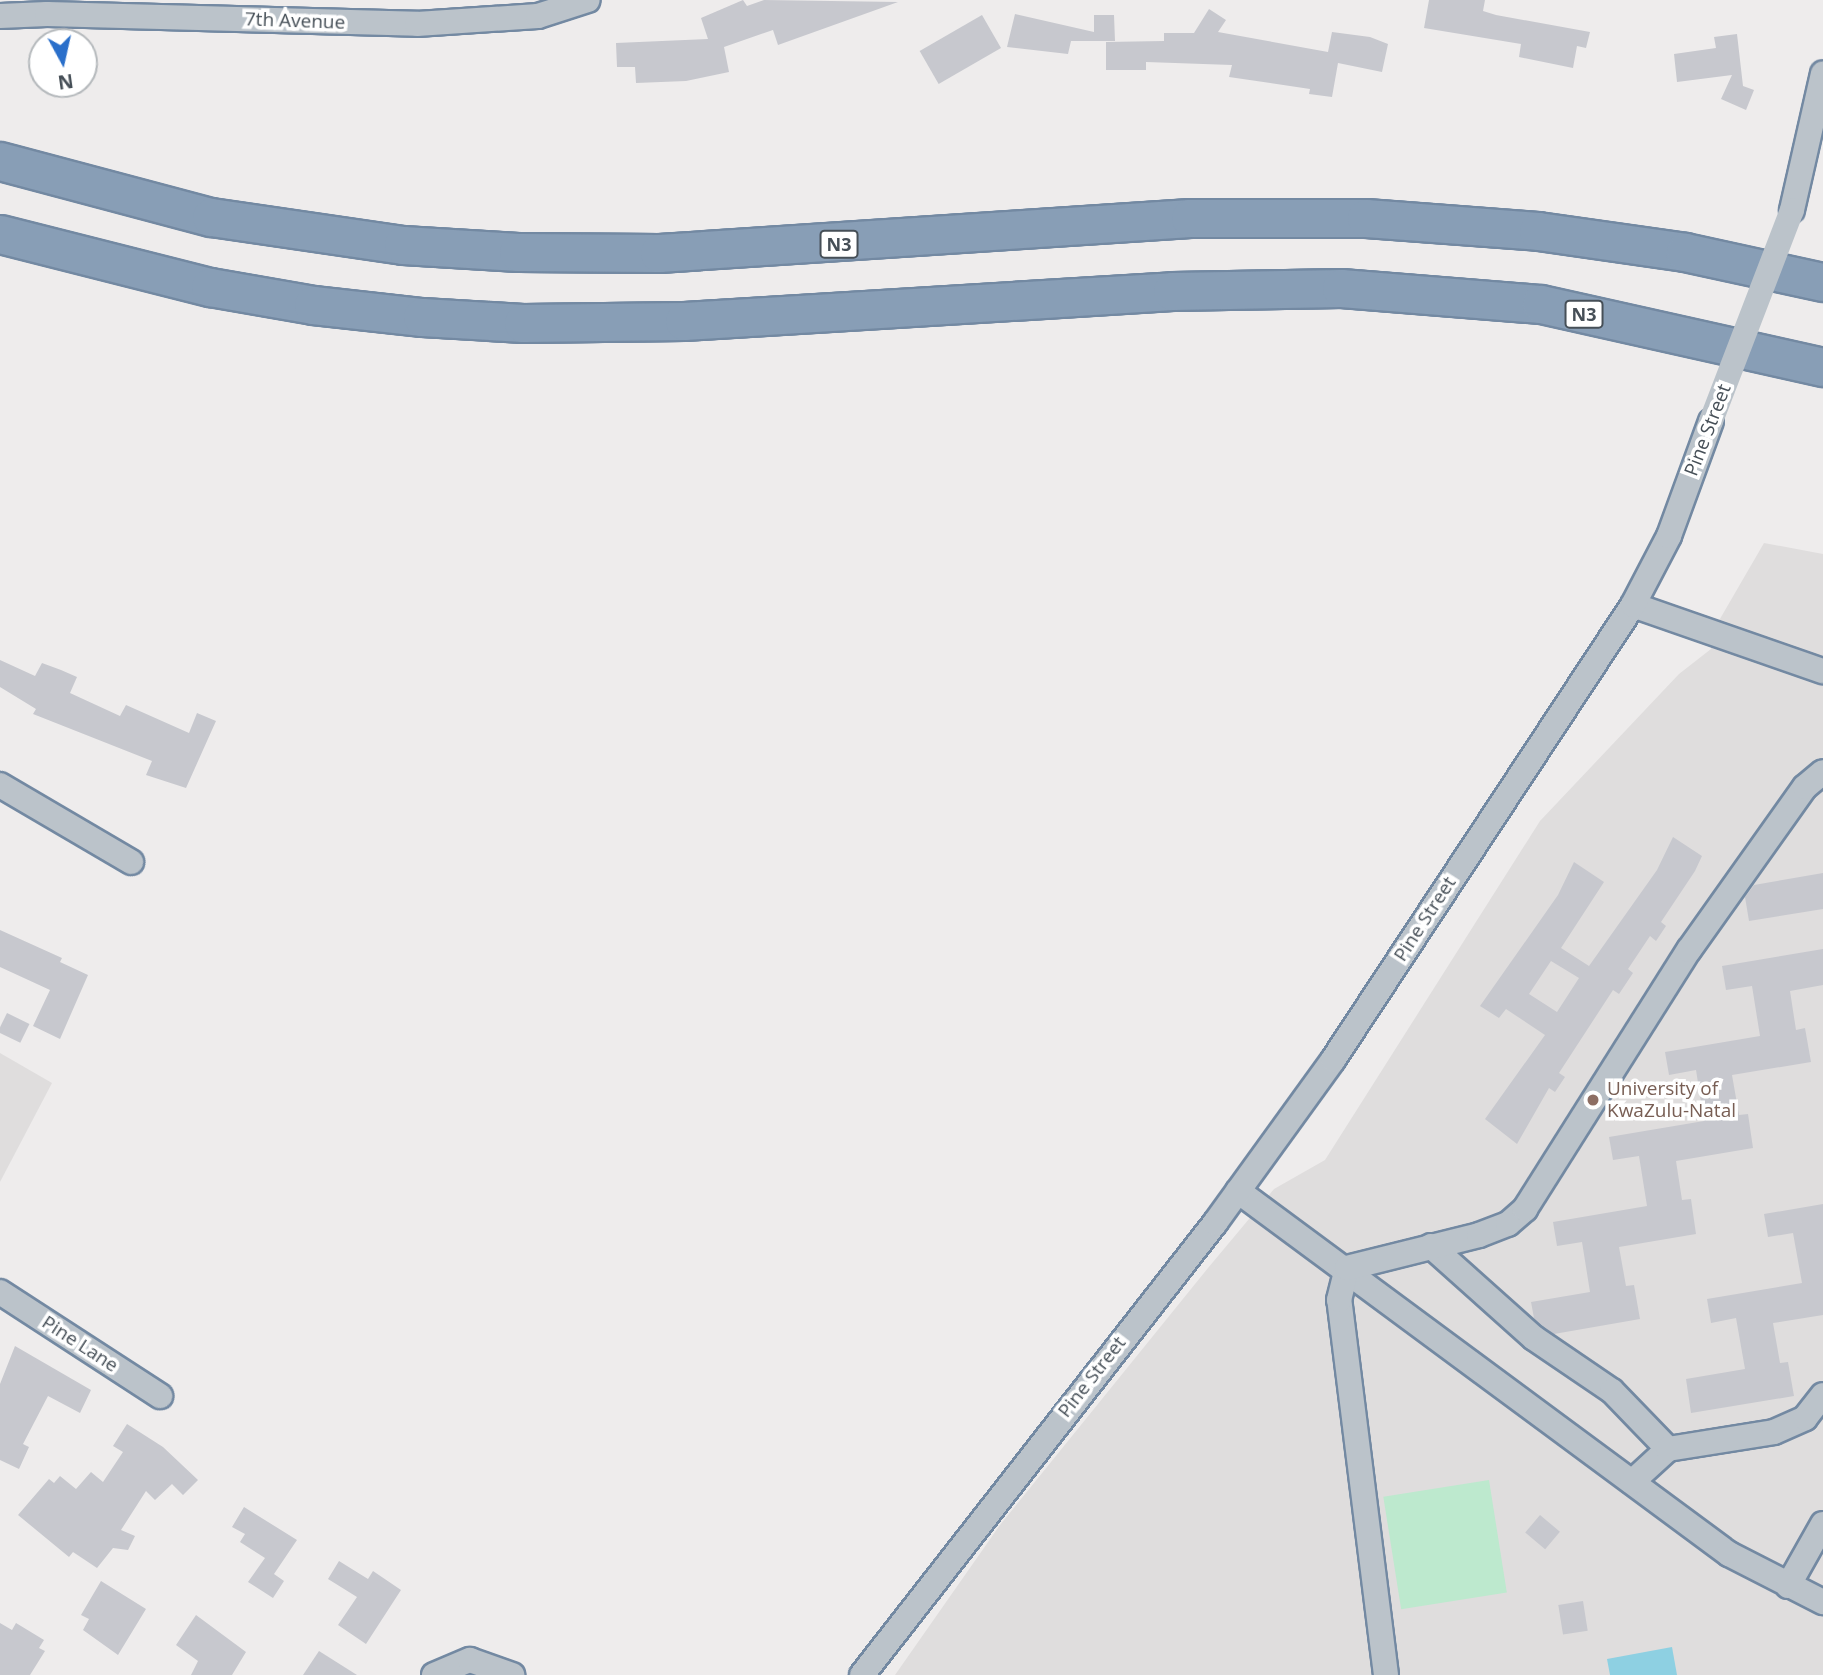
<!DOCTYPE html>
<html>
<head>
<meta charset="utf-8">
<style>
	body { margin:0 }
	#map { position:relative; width:1823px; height:1675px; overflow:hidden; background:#eeecec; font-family:"Open Sans",sans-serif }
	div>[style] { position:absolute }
	.education>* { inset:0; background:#dfdddd }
	.green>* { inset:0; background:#bde9ce; transform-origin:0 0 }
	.water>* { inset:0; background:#8ed0e2 }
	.building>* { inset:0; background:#c7c8ce; transform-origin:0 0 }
	.roads { filter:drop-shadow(2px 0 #7389a2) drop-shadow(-2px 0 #7389a2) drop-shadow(0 2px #7389a2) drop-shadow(0 -2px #7389a2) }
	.minor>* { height:24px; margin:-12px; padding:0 12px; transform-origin:12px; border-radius:12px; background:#bbc3ca }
	.highway>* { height:37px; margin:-18.5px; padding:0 18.5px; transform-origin:18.5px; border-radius:18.5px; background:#889eb6 }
	.minor-bridge>* { height:24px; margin:-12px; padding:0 12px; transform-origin:12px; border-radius:12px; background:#bbc3ca }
	.dots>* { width:19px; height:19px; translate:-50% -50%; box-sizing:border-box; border:4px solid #fff; border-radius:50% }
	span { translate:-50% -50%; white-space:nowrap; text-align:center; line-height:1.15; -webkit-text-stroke:7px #fff; paint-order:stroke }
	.shield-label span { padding:2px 5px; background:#fff; border:2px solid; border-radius:5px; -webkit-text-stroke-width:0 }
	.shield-label { font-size:18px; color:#464f57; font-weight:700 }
	.street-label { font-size:19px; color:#464f57 }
	.education-label { font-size:19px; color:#785e54 }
	.left { translate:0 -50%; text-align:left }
	.north { position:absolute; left:28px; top:28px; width:70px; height:70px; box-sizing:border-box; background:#fff; border:2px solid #b5b9bc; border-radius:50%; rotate:172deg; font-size:19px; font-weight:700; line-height:28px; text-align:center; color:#464f57 }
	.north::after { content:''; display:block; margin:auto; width:24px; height:32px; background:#2a6fca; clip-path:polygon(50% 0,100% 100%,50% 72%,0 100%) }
</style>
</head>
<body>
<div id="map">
	<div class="education">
		<i style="clip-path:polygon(1764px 543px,1823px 554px,1823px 1675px,895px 1675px,1000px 1525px,1208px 1268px,1274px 1189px,1325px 1160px,1540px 821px,1679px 674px,1711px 649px,1717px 624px)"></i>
		<i style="clip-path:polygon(0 1053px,52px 1083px,0 1182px)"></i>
	</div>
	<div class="green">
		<i style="left:1489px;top:1480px;width:114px;height:107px;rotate:81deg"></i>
	</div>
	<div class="water">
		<i style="clip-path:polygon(1672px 1647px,1677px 1675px,1610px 1675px,1607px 1659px)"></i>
	</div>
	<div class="building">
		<i style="clip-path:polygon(743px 0,747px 6px,764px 0,898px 2px,778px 45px,773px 30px,724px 47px,729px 72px,686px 81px,636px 83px,635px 67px,617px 67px,616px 43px,708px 39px,701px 18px)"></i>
		<i style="clip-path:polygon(1429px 0,1485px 0,1483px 11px,1496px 15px,1590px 32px,1586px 48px,1577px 46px,1573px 68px,1519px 57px,1521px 44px,1424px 28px)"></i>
		<i style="clip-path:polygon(1209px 9px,1226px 20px,1218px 32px,1328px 52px,1332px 32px,1370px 37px,1388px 44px,1382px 72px,1338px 63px,1332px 97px,1309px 94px,1310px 89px,1229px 77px,1232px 65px,1146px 62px,1146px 70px,1106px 70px,1106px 42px,1164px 41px,1164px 33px,1194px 33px)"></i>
		<i style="clip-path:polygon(1015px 14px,1094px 32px,1094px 15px,1114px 15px,1115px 41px,1071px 41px,1068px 54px,1007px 47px)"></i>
		<i style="left:982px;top:15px;width:38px;height:72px;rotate:60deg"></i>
		<i style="clip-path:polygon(1737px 34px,1743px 86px,1754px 90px,1746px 110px,1721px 99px,1732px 75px,1677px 82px,1674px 54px,1716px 48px,1714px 37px)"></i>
		<i style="clip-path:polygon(0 660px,35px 676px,42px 663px,61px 670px,77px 677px,70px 693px,120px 716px,126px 705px,189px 733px,197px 713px,216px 721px,186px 788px,146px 775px,152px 761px,33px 714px,36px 709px,0 687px)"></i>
		<i style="clip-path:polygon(evenodd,1673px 837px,1702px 856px,1695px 871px,1661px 922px,1666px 926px,1656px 941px,1650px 936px,1628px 969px,1633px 973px,1619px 994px,1613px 990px,1559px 1073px,1565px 1077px,1555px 1092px,1549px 1088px,1517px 1144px,1485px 1119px,1545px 1035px,1506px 1009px,1499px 1018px,1480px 1006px,1558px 895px,1574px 862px,1604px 882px,1561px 948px,1589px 966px,1657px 870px,1673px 837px,1551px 961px,1579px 978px,1557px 1012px,1529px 994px,1551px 961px)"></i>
		<i style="clip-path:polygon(1823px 873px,1823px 909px,1749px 921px,1745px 897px,1754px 885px)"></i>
		<i style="clip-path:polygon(0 930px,62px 958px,60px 962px,88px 975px,60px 1039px,33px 1026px,50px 990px,0 967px)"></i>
		<i style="clip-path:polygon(1823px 949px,1823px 985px,1790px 991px,1796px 1030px,1805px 1028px,1811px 1062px,1732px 1075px,1739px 1115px,1748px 1114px,1753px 1148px,1676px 1161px,1682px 1200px,1691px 1199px,1696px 1234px,1619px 1247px,1626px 1286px,1634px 1285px,1640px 1319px,1554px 1334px,1543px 1326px,1534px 1318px,1531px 1302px,1590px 1292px,1582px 1242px,1557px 1246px,1553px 1222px,1647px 1206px,1639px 1156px,1613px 1160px,1609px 1137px,1704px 1121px,1696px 1070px,1669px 1075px,1665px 1052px,1760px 1036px,1752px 986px,1726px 990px,1722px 966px)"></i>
		<i style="left:7px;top:1013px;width:25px;height:21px;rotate:26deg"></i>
		<i style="clip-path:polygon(1823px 1204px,1823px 1315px,1773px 1323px,1780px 1363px,1788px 1362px,1794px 1396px,1691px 1413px,1686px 1379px,1745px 1369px,1736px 1318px,1711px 1323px,1707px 1299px,1802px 1283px,1793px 1233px,1768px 1237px,1764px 1214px)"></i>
		<i style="clip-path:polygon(15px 1346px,91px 1390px,80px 1413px,48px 1396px,23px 1444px,29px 1447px,19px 1469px,0 1460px,0 1384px)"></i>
		<i style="clip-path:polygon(127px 1424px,163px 1447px,198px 1480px,183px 1495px,172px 1484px,155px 1500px,146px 1491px,121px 1530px,135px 1536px,128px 1550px,113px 1548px,97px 1568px,73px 1552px,69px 1557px,18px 1515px,49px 1479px,54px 1483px,60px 1476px,76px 1489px,91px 1472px,103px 1482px,123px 1452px,113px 1446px)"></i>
		<i style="clip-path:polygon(244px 1507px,297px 1540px,274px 1574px,284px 1581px,273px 1598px,248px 1582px,265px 1558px,240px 1542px,245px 1534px,232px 1527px)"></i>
		<i style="left:1540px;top:1515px;width:26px;height:23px;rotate:40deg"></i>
		<i style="clip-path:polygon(339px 1561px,368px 1579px,373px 1571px,401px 1590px,366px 1644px,338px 1625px,357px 1597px,328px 1579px)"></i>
		<i style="clip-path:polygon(101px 1581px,146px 1609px,118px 1655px,83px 1630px,89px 1619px,81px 1615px)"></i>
		<i style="left:1583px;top:1601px;width:30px;height:25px;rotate:81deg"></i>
		<i style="clip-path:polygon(196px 1615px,246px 1652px,232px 1675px,191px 1675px,198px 1661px,176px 1645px)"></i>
		<i style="clip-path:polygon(0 1623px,12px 1630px,16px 1623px,44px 1640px,39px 1648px,45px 1651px,30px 1675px,0 1675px)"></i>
		<i style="clip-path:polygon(319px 1651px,357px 1675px,303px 1675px)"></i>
	</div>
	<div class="roads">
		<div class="minor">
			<i style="left:0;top:16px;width:47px;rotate:-2.4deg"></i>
			<i style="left:47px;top:14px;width:370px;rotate:1.5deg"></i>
			<i style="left:417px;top:24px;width:121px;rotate:-3.8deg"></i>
			<i style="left:538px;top:16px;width:52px;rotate:-17.7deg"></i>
			<i style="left:1792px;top:210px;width:140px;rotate:-77.2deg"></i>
			<i style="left:1633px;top:605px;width:201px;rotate:19.2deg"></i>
			<i style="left:0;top:785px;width:152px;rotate:30.4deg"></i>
			<i style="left:1238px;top:1191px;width:611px;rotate:36.48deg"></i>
			<i style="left:1729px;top:1554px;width:106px;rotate:27.1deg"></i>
			<i style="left:1431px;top:1246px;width:138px;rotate:41.8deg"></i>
			<i style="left:1534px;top:1338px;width:94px;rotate:34.2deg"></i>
			<i style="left:1612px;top:1391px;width:81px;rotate:46deg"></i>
			<i style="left:0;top:1292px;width:191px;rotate:33deg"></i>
			<i style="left:1632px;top:1482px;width:49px;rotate:-42.5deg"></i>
			<i style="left:1668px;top:1449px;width:107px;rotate:-9.1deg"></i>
			<i style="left:1774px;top:1432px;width:34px;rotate:-24deg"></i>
			<i style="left:1805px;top:1418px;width:29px;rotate:-52deg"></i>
			<i style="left:1788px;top:1586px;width:71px;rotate:-60.6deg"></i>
			<i style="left:434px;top:1675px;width:39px;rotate:-23deg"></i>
			<i style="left:470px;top:1660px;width:45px;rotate:19.7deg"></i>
			<i style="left:862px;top:1675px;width:574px;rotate:-52.01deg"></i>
			<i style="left:1215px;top:1223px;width:201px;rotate:-54.1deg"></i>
			<i style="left:1333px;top:1060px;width:545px;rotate:-56.6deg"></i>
			<i style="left:1633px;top:605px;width:78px;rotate:-62.4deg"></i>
			<i style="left:1669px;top:536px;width:122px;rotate:-69.9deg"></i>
			<i style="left:1386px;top:1675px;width:378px;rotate:-97.1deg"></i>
			<i style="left:1339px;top:1300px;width:33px;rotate:-76deg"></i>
			<i style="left:1347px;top:1268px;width:136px;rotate:-14deg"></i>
			<i style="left:1479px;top:1235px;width:31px;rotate:-21deg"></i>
			<i style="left:1508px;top:1224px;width:23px;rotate:-41deg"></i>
			<i style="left:1525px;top:1209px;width:307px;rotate:-57.7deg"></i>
			<i style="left:1689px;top:950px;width:200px;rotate:-54.6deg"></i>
			<i style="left:1805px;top:787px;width:23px;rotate:-40deg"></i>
		</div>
		<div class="highway">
			<i style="left:0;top:161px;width:218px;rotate:14.9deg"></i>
			<i style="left:211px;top:217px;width:194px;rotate:8.3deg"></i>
			<i style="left:403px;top:245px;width:115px;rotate:3.5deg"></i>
			<i style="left:518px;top:252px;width:141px;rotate:0.4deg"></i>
			<i style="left:659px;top:253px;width:532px;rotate:-3.77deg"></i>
			<i style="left:1190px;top:218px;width:176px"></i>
			<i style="left:1366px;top:218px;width:172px;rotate:4.3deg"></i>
			<i style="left:1538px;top:231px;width:148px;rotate:8.1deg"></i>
			<i style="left:1685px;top:252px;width:141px;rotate:12.3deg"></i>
			<i style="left:0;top:234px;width:217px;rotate:14.2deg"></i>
			<i style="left:210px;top:287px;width:105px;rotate:9.9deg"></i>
			<i style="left:313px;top:305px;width:110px;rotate:6.3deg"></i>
			<i style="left:422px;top:317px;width:101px;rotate:3.4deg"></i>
			<i style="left:523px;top:323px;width:161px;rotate:-0.7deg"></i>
			<i style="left:684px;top:321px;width:489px;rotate:-3.5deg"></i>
			<i style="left:1172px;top:291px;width:169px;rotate:-1deg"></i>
			<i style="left:1341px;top:288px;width:201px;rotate:4.6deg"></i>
			<i style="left:1541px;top:304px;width:289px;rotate:12.6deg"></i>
		</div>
	</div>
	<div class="minor-bridge">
		<i style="left:1711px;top:421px;width:226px;rotate:-69deg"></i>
	</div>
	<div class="dots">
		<i style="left:1593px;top:1100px;background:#8d6e63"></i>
	</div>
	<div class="shield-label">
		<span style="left:839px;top:244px">N3</span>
		<span style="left:1584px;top:314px">N3</span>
	</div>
	<div class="street-label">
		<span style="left:295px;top:21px;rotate:2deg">7th Avenue</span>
		<span style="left:1708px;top:430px;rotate:-69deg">Pine Street</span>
		<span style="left:1425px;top:919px;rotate:-57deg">Pine Street</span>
		<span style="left:80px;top:1344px;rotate:33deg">Pine Lane</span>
		<span style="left:1092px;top:1377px;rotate:-52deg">Pine Street</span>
	</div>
	<div class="education-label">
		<span class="left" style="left:1607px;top:1100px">University of<br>KwaZulu-Natal</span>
	</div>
	<div class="north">N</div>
</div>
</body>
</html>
